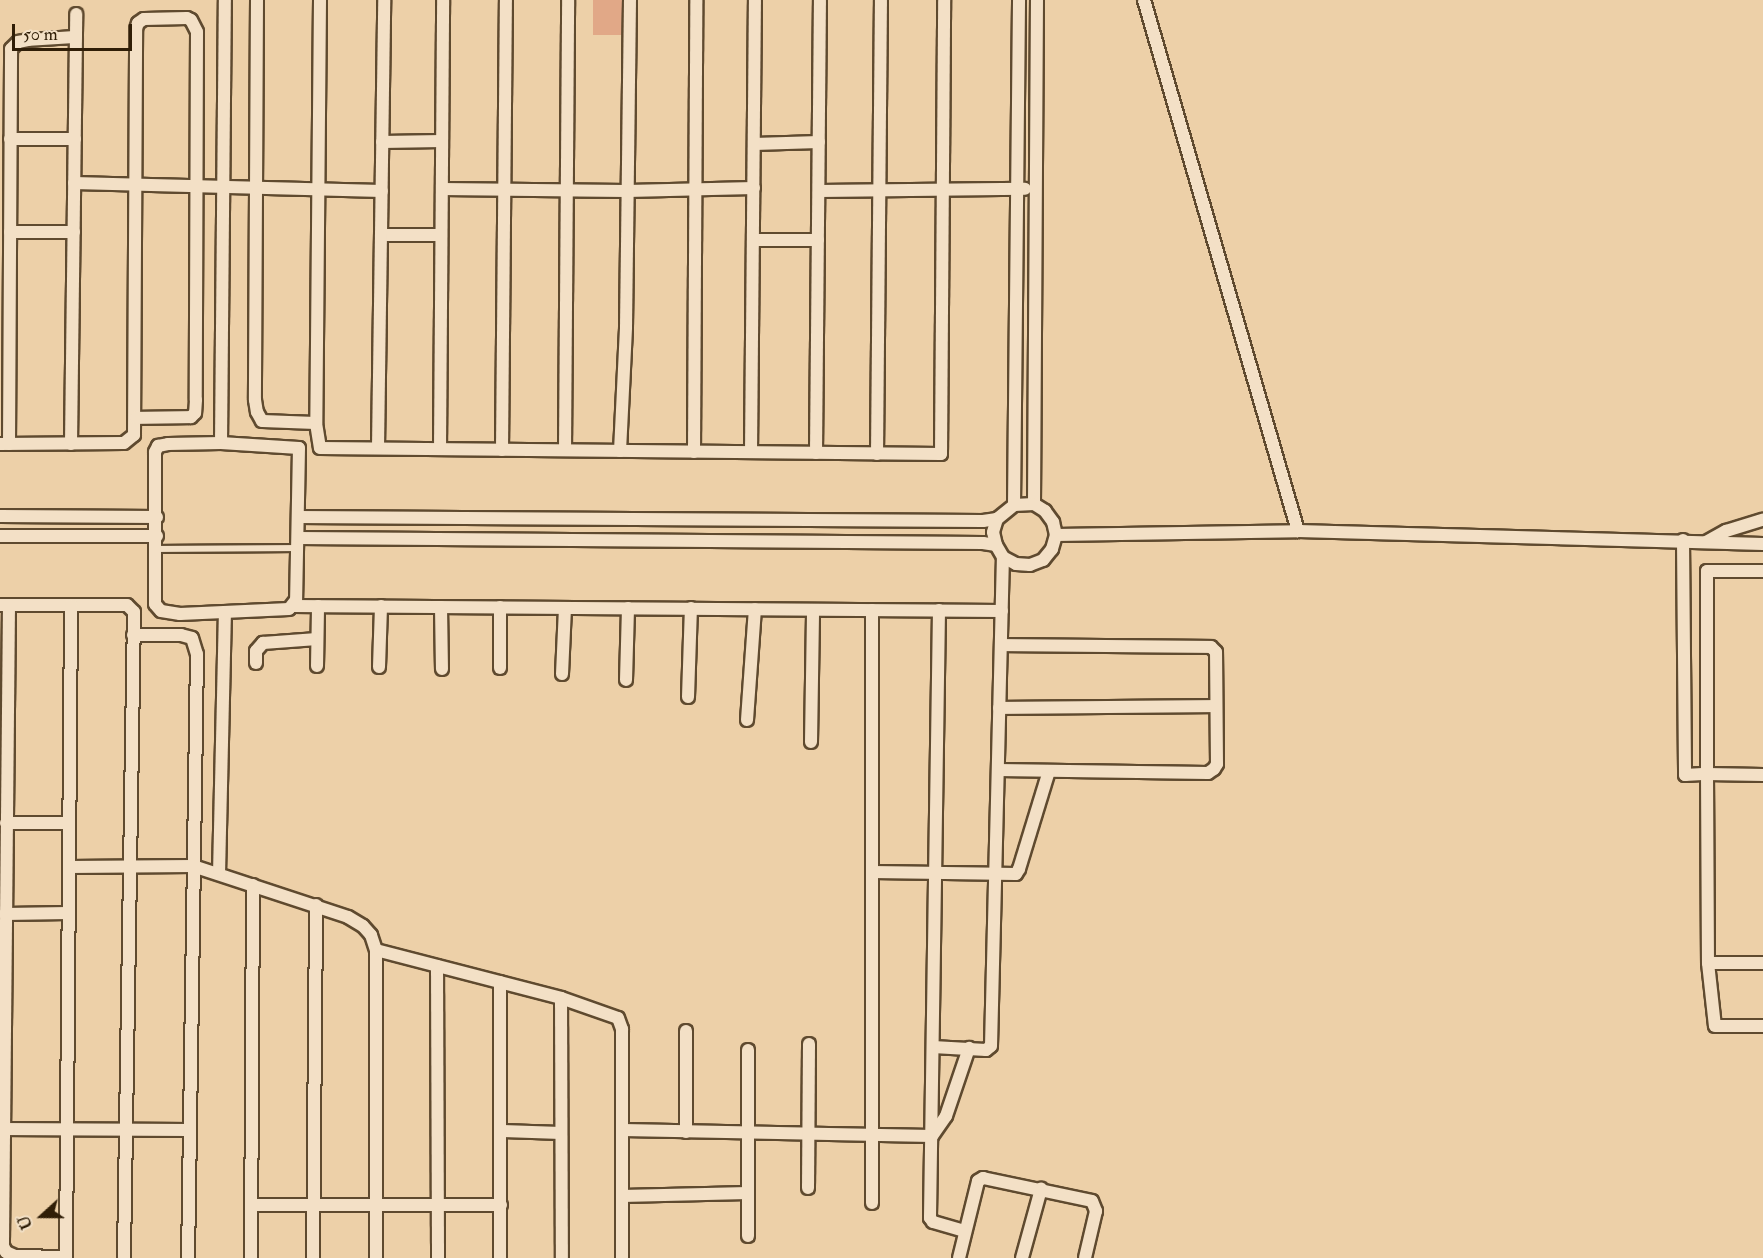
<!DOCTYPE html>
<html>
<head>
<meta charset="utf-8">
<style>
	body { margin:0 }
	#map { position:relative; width:1763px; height:1258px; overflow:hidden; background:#edd0a8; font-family:"IM FELL Double Pica",serif }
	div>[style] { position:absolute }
	.building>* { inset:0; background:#e1a887; transform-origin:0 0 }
	.roads { filter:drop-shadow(2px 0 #5f4a2f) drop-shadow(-2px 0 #5f4a2f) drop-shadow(0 2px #5f4a2f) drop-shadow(0 -2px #5f4a2f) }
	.service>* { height:6px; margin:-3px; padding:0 3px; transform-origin:3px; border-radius:3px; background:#f3e0c6 }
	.minor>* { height:12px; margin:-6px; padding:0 6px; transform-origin:6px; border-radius:6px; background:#f3e0c6 }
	span { translate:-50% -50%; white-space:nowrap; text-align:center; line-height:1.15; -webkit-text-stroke:6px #f3e0c6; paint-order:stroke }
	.north { position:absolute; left:12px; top:1186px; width:60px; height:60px; -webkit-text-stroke:4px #f3e0c6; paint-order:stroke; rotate:249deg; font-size:16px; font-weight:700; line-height:24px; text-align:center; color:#301e07 }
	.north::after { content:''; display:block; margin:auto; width:21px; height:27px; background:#301e07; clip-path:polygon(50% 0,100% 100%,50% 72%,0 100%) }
	.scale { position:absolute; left:12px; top:24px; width:120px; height:27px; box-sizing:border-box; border:3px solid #301e07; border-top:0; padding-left:8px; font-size:18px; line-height:21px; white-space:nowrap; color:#301e07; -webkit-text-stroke:4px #f3e0c6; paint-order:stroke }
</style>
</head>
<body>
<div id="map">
	<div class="building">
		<i style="left:593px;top:0;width:29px;height:35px"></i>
	</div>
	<div class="roads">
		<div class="service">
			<i style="left:156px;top:549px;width:141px;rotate:-0.4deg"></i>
		</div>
		<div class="minor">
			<i style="left:257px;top:0;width:400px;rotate:90.3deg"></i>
			<i style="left:255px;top:400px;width:12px;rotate:81deg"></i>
			<i style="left:257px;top:412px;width:10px;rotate:61deg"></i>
			<i style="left:262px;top:421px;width:54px;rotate:2.1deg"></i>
			<i style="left:320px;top:0;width:423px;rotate:90.5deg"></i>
			<i style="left:316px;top:423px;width:25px;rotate:81deg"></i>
			<i style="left:320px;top:448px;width:621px;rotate:0.55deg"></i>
			<i style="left:941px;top:454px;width:454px;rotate:-89.6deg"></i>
			<i style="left:1144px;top:0;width:553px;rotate:73.83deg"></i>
			<i style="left:10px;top:139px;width:65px"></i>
			<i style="left:382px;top:142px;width:60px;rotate:-1deg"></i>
			<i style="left:754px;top:144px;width:65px;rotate:-1.8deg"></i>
			<i style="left:74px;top:183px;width:308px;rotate:1.5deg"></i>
			<i style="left:442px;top:189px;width:185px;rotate:0.6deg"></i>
			<i style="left:627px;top:191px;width:127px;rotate:-1.4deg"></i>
			<i style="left:819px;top:191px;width:206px;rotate:-0.6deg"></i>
			<i style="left:10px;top:232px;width:64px"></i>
			<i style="left:381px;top:235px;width:60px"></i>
			<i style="left:753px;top:240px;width:65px"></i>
			<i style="left:221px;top:443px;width:78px;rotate:3.7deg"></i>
			<i style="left:299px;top:448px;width:152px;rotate:91.1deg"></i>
			<i style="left:296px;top:600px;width:11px;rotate:128deg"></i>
			<i style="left:289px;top:609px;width:109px;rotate:177.4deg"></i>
			<i style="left:180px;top:614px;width:19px;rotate:-171deg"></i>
			<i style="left:161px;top:611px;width:9px;rotate:-131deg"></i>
			<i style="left:155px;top:604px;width:152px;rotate:-90deg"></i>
			<i style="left:155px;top:452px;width:7px;rotate:-63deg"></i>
			<i style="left:158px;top:446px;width:10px;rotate:-11deg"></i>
			<i style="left:168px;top:444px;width:53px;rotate:-1.1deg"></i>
			<i style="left:221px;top:443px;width:443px;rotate:-89.5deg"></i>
			<i style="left:0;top:444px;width:124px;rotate:-0.5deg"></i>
			<i style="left:124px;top:443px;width:13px;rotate:-39deg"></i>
			<i style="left:134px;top:435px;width:406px;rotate:-89.7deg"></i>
			<i style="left:136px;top:29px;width:6px;rotate:-72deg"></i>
			<i style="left:138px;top:23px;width:7px;rotate:-34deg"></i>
			<i style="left:144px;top:19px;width:43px;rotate:-1.3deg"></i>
			<i style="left:187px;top:18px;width:4px;rotate:27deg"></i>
			<i style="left:191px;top:20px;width:13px;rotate:63deg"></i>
			<i style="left:197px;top:32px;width:368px;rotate:90.2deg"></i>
			<i style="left:196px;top:400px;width:13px;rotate:94deg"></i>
			<i style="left:195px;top:413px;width:6px;rotate:135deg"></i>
			<i style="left:191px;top:417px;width:55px;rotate:179deg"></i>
			<i style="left:9px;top:444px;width:395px;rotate:-89.7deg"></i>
			<i style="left:11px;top:49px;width:10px;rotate:-45deg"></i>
			<i style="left:18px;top:42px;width:10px;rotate:-11deg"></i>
			<i style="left:28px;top:40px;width:48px;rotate:-3.6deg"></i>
			<i style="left:71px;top:444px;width:430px;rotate:-89.3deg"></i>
			<i style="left:378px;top:448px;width:448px;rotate:-89.2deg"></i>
			<i style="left:440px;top:449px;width:449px;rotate:-89.6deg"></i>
			<i style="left:502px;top:450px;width:450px;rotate:-89.5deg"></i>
			<i style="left:565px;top:450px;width:450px;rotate:-89.6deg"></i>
			<i style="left:620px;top:451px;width:124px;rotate:-87.2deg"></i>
			<i style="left:626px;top:327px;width:327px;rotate:-89.3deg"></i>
			<i style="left:694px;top:452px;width:452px;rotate:-89.7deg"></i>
			<i style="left:751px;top:452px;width:452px;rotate:-89.5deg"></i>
			<i style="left:816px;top:453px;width:453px;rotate:-89.5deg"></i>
			<i style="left:877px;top:454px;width:454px;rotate:-89.5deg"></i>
			<i style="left:1034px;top:504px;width:504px;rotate:-89.66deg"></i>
			<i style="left:1014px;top:505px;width:505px;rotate:-89.43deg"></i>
			<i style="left:0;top:516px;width:157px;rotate:0.4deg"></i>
			<i style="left:298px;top:517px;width:685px;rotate:0.33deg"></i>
			<i style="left:983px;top:521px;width:14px;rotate:-8deg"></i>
			<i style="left:1056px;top:535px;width:242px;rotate:-0.9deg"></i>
			<i style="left:1298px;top:531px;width:465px;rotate:1.6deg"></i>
			<i style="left:0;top:536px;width:157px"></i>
			<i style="left:298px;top:538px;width:685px;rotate:0.42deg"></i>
			<i style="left:983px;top:543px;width:13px;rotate:9deg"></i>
			<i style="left:1683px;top:540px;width:235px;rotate:89.5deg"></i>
			<i style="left:1685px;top:775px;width:22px;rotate:-3deg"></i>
			<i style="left:1707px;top:774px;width:189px;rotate:89.7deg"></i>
			<i style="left:1708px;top:963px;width:63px;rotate:83.7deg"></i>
			<i style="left:1715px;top:1026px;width:48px"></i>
			<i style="left:1706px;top:542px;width:23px;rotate:-29deg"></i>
			<i style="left:1726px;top:531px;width:39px;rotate:-17deg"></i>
			<i style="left:1763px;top:571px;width:56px;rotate:180deg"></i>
			<i style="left:1707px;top:571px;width:203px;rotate:90deg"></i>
			<i style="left:1707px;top:774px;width:56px;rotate:1deg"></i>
			<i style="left:0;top:605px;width:127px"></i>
			<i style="left:127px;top:605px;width:10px;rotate:45deg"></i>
			<i style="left:134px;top:612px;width:646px;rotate:90.89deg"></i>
			<i style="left:9px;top:605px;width:641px;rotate:90.54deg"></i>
			<i style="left:3px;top:1246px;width:7px;rotate:63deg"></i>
			<i style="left:6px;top:1252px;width:10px;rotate:24deg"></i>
			<i style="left:15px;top:1256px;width:51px;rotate:1.1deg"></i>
			<i style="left:293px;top:606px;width:709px;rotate:0.4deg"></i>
			<i style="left:441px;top:607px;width:62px;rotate:89.1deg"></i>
			<i style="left:500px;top:607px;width:61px;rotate:90deg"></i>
			<i style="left:939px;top:610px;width:608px;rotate:90.85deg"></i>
			<i style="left:930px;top:1218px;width:5px;rotate:53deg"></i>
			<i style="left:933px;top:1222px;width:33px;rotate:16deg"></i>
			<i style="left:133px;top:635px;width:48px"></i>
			<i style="left:181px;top:635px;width:11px;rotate:15deg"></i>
			<i style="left:192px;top:638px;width:17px;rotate:73deg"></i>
			<i style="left:197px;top:654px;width:604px;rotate:90.85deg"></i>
			<i style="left:256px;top:663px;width:12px;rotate:-90deg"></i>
			<i style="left:256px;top:651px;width:11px;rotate:-49deg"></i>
			<i style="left:263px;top:643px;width:54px;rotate:-4.2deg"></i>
			<i style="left:317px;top:666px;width:60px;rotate:-89deg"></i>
			<i style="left:379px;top:667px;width:61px;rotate:-88.1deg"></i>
			<i style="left:562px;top:674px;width:66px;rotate:-87.4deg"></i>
			<i style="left:626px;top:680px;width:72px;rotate:-88.4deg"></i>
			<i style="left:688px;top:697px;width:89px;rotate:-88.1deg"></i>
			<i style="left:999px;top:708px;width:217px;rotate:-0.5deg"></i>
			<i style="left:747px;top:720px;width:111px;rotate:-85.9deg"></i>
			<i style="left:811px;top:742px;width:132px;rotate:-89.1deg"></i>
			<i style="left:998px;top:770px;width:210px;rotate:0.8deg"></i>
			<i style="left:1208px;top:773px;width:7px;rotate:-34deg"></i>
			<i style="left:1214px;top:769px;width:6px;rotate:-59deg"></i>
			<i style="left:1217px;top:764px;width:112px;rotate:-90.5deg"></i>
			<i style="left:1216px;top:652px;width:7px;rotate:-135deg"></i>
			<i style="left:1211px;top:647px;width:210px;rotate:-179.5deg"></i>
			<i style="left:6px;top:823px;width:63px"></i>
			<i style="left:69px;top:867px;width:124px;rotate:-0.5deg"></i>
			<i style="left:193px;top:866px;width:163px;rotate:18.2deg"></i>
			<i style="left:348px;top:917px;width:17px;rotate:31deg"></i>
			<i style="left:363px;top:926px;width:12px;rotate:48deg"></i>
			<i style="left:371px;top:935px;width:16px;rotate:72deg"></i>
			<i style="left:376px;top:950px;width:308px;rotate:90deg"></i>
			<i style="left:873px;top:872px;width:143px;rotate:0.8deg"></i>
			<i style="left:1016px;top:874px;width:6px;rotate:-59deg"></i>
			<i style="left:1019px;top:869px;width:102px;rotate:-73deg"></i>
			<i style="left:219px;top:874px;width:262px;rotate:-88.7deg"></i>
			<i style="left:5px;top:914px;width:63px;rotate:-0.9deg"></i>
			<i style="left:376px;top:950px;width:191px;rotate:14.5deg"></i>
			<i style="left:561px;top:998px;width:60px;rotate:19.3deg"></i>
			<i style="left:618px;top:1018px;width:12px;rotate:70deg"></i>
			<i style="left:622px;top:1029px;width:229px;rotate:90deg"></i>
			<i style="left:1708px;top:963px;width:55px"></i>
			<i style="left:437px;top:966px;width:292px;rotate:89.8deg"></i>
			<i style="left:561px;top:998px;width:260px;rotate:89.8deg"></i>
			<i style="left:933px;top:1047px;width:53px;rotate:3.2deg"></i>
			<i style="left:986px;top:1050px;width:6px;rotate:-39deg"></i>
			<i style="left:991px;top:1046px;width:489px;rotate:-88.6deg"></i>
			<i style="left:1003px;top:557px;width:14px;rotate:-120deg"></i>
			<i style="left:996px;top:545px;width:13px;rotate:-103deg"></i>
			<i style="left:993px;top:532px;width:14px;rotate:-73deg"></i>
			<i style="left:997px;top:519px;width:22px;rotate:-39deg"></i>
			<i style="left:1014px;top:505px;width:20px;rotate:-3deg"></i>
			<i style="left:1034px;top:504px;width:13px;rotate:32deg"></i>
			<i style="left:1045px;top:511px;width:14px;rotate:54deg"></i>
			<i style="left:1053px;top:522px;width:13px;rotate:77deg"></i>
			<i style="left:1056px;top:535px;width:15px;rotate:106deg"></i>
			<i style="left:1052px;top:549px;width:14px;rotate:129deg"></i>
			<i style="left:1043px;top:560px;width:14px;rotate:159deg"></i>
			<i style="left:1030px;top:565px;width:14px;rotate:-176deg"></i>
			<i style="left:1016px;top:564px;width:15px;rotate:-152deg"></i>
			<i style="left:0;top:1129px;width:189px;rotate:0.3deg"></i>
			<i style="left:623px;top:1130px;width:309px;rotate:1.1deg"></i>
			<i style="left:932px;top:1136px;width:24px;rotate:-55deg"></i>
			<i style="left:946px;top:1116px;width:72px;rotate:-71.3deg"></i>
			<i style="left:500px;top:1131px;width:61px;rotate:1.9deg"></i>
			<i style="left:686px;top:1132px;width:101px;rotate:-90deg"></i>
			<i style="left:808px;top:1188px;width:144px;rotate:-89.6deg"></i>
			<i style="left:622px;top:1196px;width:126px;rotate:-1.4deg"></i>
			<i style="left:872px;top:1203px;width:593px;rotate:-90deg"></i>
			<i style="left:251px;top:1205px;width:250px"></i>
			<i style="left:748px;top:1236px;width:186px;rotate:-90deg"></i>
			<i style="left:66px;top:1258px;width:653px;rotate:-89.56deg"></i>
			<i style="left:251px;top:1258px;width:373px;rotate:-89.7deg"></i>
			<i style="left:313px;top:1258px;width:353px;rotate:-89.5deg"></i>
			<i style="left:500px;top:1258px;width:276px;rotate:-90deg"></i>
			<i style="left:959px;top:1258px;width:79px;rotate:-76.1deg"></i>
			<i style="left:978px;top:1181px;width:6px;rotate:-31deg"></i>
			<i style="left:983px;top:1178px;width:111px;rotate:11.9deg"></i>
			<i style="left:1092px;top:1201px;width:11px;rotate:68deg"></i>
			<i style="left:1096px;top:1211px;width:48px;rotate:103.2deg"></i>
			<i style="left:1022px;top:1258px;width:72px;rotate:-74.6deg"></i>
		</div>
	</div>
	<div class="north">U</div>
	<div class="scale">50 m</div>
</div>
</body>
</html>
